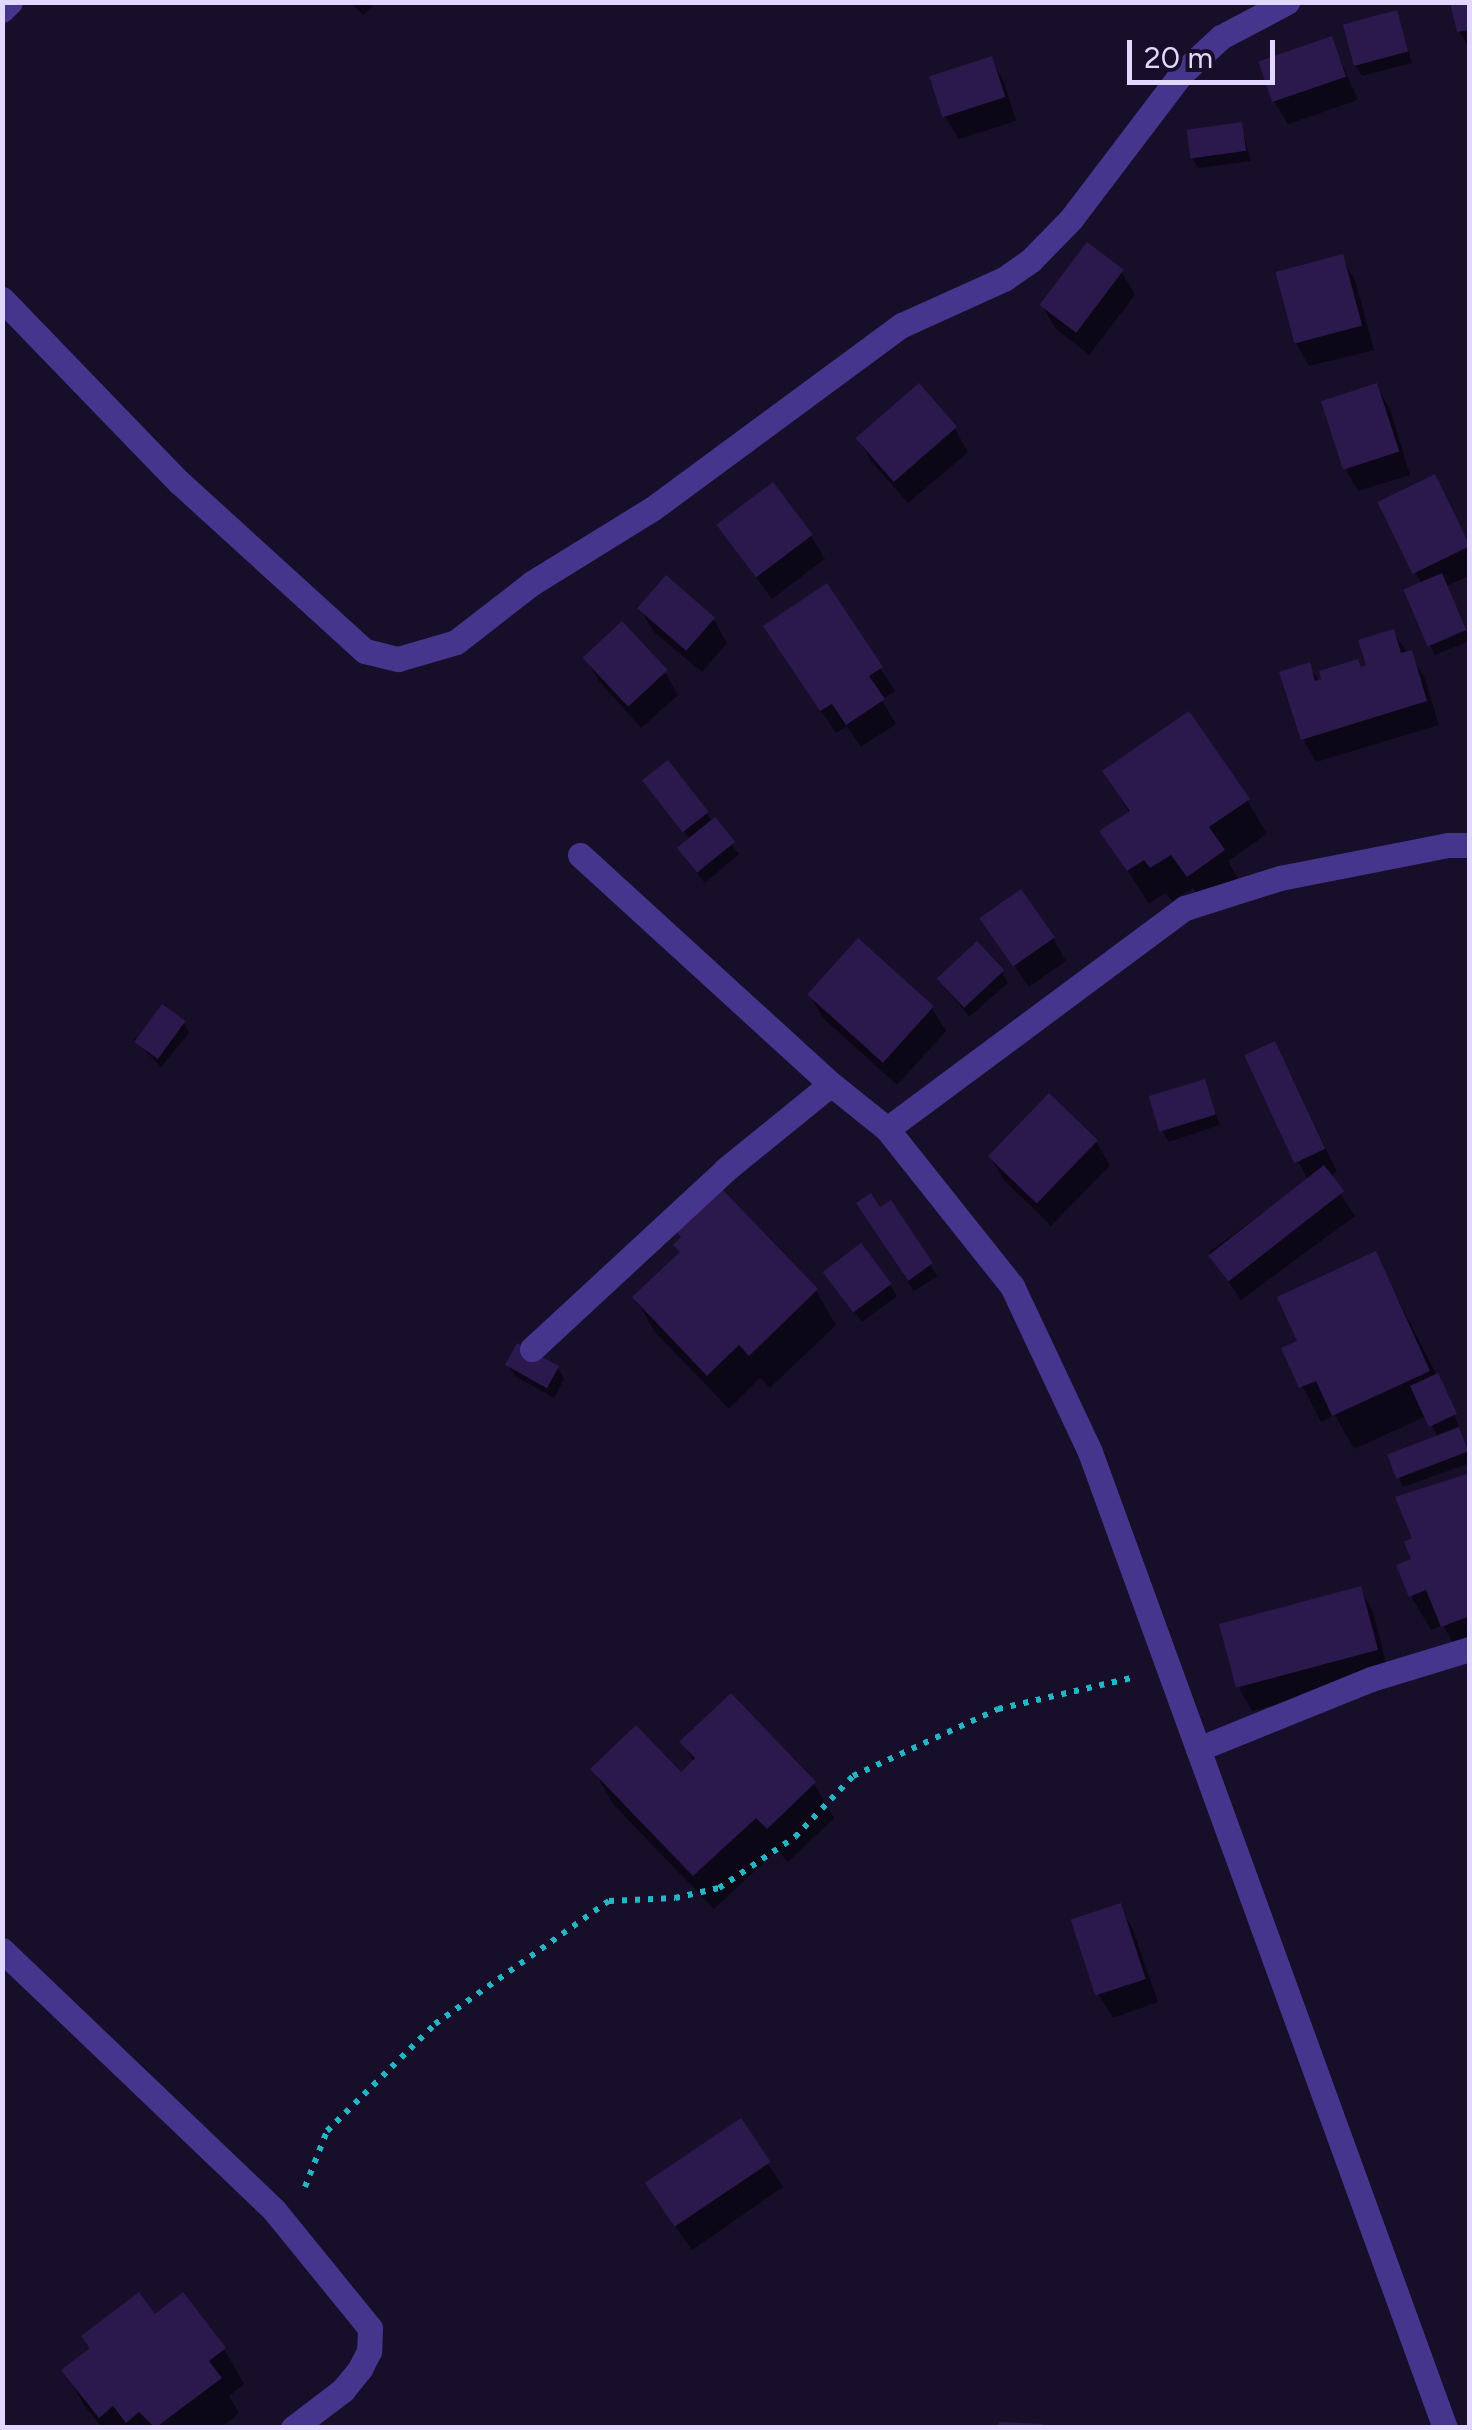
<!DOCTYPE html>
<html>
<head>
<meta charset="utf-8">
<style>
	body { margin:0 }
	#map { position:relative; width:1472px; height:2430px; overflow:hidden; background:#170e2a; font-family:Figtree,sans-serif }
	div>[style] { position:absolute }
	.shadow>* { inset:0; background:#0007; transform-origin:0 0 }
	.building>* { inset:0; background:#2b194d; transform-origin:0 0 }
	.path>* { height:6px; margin-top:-3px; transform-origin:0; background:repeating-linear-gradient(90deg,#25b6c5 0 5px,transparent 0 13px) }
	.minor>* { height:25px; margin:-12.5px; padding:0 12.5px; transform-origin:12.5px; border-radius:12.5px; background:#46358d }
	span { translate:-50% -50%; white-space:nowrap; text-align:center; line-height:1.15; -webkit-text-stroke:8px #170e2a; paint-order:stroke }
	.frame { position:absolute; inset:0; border:5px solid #e2d7ff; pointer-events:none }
	.scale { position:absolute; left:1127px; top:40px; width:148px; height:45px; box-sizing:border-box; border:5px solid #e2d7ff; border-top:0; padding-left:12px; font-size:30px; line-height:35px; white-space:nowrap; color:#e2d7ff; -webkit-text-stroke:8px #170e2a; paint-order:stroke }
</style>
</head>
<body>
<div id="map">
	<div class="shadow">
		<i style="clip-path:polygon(351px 2px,377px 2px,363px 15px)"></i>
		<i style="clip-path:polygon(1470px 2px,1470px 50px,1459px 31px)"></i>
		<i style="clip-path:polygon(1396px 13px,1412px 63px,1362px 76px,1355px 65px)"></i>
		<i style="clip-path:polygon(1331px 39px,1358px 100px,1288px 124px,1274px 101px)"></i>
		<i style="clip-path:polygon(991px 59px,1004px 82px,1016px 121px,959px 139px,945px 116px)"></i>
		<i style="clip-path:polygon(1241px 125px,1251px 161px,1198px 168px,1191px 156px)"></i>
		<i style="clip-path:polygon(1341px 257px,1355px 280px,1374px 350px,1309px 366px,1296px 343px)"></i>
		<i style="clip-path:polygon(1122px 272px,1135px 295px,1089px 355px,1055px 328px,1042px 305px)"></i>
		<i style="clip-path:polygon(1376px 386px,1390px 409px,1410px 475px,1358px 491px,1345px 468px,1324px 403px)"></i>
		<i style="clip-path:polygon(955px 429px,968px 452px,908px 503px,871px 461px,858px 438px)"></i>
		<i style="clip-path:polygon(1447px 500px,1470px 545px,1470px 575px,1447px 586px,1470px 641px,1435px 655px,1429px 644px,1422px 584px,1415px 572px)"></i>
		<i style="clip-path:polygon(719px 526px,811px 536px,825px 559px,772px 599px)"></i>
		<i style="clip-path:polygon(827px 587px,895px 691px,882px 700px,896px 724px,861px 747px,847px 726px,836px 733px,780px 650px)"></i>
		<i style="clip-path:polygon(640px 608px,714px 620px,727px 643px,702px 672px,654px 632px)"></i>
		<i style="clip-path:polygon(622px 625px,665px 672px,678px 695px,641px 728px,599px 681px,585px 658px)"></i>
		<i style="clip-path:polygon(1393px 632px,1424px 676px,1439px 725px,1316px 762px,1303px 739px,1309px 665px,1319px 682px,1361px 669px,1369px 666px)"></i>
		<i style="clip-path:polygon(1105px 772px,1247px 800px,1267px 834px,1228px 861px,1242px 886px,1208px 910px,1193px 888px,1172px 901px,1165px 893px,1149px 904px,1103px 832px,1130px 814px)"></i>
		<i style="clip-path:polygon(652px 792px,706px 813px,739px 854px,705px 883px,686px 860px,691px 840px)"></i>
		<i style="clip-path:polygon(983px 920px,1053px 938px,1066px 961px,1029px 987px)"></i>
		<i style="clip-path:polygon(1002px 972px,1008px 983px,969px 1017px,938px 978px)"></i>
		<i style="clip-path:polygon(810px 995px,932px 1008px,946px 1031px,897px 1085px,823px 1018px)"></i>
		<i style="clip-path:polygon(183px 1022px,189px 1033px,161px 1067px,134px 1039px)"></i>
		<i style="clip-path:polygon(1287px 1067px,1337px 1172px,1329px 1176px,1355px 1216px,1241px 1300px,1209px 1252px,1308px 1180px,1298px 1161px)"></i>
		<i style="clip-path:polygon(1204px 1082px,1220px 1125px,1169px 1142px,1162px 1131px)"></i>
		<i style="clip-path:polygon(1049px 1097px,1096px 1142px,1110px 1165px,1051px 1226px,1004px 1180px,990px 1157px)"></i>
		<i style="clip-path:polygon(719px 1190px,816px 1291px,836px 1325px,770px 1388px,760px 1378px,729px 1409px,655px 1332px,635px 1298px,681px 1254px,682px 1239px,677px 1230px)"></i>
		<i style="left:890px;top:1203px;width:87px;height:28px;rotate:57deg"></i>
		<i style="clip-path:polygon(1375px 1255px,1443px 1387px,1470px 1455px,1470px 1463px,1403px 1487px,1389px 1455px,1438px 1437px,1427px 1416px,1354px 1449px,1335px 1415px,1321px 1422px,1284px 1350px,1301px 1342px)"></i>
		<i style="clip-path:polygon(833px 1284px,890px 1285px,897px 1296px,862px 1322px)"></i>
		<i style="clip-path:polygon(508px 1365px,558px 1368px,564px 1379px,554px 1398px,515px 1376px)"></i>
		<i style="clip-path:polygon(1470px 1475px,1470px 1658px,1463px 1661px,1443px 1625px,1431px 1630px,1411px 1596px,1415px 1539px)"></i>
		<i style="clip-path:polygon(1360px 1589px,1373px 1612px,1389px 1674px,1252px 1711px,1239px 1688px)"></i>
		<i style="clip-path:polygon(731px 1697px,814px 1784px,834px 1818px,788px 1862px,777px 1850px,714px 1909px,613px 1804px,593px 1769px,681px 1775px,694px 1762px,682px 1742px)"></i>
		<i style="clip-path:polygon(1120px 1906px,1133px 1930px,1158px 2002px,1113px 2018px,1099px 1995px)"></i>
		<i style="clip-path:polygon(740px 2121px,783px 2187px,692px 2250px,662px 2207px)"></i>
		<i style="clip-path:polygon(155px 2317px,224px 2349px,244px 2384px,229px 2396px,239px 2413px,221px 2428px,102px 2428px,84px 2405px,65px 2370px)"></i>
	</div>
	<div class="building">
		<i style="clip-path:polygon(1450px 2px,1470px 2px,1470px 30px,1457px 32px)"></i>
		<i style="left:1397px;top:10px;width:43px;height:56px;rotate:75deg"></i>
		<i style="left:1332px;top:36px;width:43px;height:78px;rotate:71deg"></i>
		<i style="left:992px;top:56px;width:43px;height:66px;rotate:72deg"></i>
		<i style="left:1242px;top:122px;width:29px;height:56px;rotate:82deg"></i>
		<i style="left:1087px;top:242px;width:46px;height:79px;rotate:37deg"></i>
		<i style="left:1343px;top:254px;width:74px;height:70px;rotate:75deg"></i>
		<i style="left:919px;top:383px;width:58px;height:84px;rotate:49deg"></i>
		<i style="left:1377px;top:383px;width:72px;height:59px;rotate:72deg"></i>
		<i style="left:1435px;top:474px;width:80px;height:64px;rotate:64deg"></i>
		<i style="left:773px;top:482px;width:66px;height:71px;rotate:53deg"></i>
		<i style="left:1442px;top:573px;width:62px;height:42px;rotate:67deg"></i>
		<i style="left:666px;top:575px;width:65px;height:44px;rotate:41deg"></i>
		<i style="clip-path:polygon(827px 583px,883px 667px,869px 676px,885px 699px,846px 725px,832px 704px,820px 711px,763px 626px)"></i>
		<i style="left:622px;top:621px;width:67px;height:54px;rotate:47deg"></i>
		<i style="clip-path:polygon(1394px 629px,1401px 653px,1412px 650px,1427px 701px,1301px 740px,1279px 672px,1310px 662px,1315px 681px,1321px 679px,1319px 671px,1358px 659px,1361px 667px,1366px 665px,1358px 640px)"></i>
		<i style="clip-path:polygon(1189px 711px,1250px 799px,1209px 827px,1225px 850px,1187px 877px,1171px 855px,1150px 868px,1144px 860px,1127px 871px,1099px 831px,1130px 811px,1102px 771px)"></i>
		<i style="left:668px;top:760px;width:66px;height:33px;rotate:52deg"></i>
		<i style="left:715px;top:817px;width:32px;height:49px;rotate:51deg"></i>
		<i style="left:1021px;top:889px;width:59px;height:51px;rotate:55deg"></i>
		<i style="left:858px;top:938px;width:102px;height:76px;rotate:42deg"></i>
		<i style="left:977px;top:941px;width:40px;height:55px;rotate:47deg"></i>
		<i style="left:162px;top:1004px;width:29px;height:47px;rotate:36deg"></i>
		<i style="left:1275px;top:1041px;width:119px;height:34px;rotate:65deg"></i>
		<i style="left:1205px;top:1079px;width:37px;height:59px;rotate:73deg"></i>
		<i style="left:1049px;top:1093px;width:68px;height:88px;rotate:44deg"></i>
		<i style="left:1324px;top:1165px;width:33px;height:147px;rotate:52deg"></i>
		<i style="clip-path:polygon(719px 1186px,818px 1289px,749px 1356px,739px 1345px,707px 1376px,632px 1297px,680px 1252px,673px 1245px,681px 1237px,674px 1230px)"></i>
		<i style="clip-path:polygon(871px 1193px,880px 1207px,891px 1200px,933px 1263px,908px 1281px,856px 1203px)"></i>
		<i style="left:861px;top:1243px;width:51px;height:48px;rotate:53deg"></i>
		<i style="clip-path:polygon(1376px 1251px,1430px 1371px,1332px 1416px,1316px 1381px,1299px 1388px,1281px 1348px,1297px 1341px,1277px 1297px)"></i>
		<i style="left:517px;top:1343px;width:48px;height:25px;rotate:29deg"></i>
		<i style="left:1438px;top:1373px;width:45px;height:31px;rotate:65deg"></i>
		<i style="left:1459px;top:1427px;width:26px;height:77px;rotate:69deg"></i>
		<i style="clip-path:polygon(1470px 1473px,1470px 1616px,1441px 1627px,1426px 1590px,1409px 1597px,1396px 1565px,1411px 1559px,1404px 1542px,1412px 1538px,1395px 1497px)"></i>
		<i style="left:1361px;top:1586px;width:66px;height:147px;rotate:75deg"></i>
		<i style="clip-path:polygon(731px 1693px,816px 1782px,767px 1829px,756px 1818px,693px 1876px,590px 1769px,636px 1725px,681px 1772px,695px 1758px,679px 1742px)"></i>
		<i style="left:1121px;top:1903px;width:80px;height:53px;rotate:72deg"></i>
		<i style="left:741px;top:2118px;width:53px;height:116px;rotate:56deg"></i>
		<i style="clip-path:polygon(139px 2292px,155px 2314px,183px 2292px,226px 2348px,209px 2361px,222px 2378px,155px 2428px,139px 2412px,126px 2423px,113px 2406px,99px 2418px,61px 2370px,90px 2348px,81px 2336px)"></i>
		<i style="clip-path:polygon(999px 2422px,1043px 2424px,1043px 2428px,999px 2428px)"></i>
	</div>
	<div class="path">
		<i style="left:305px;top:2187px;width:60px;rotate:-68.6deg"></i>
		<i style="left:327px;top:2131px;width:152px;rotate:-44.7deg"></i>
		<i style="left:435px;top:2024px;width:213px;rotate:-35.3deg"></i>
		<i style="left:609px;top:1901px;width:66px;rotate:-2.6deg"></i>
		<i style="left:675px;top:1898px;width:45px;rotate:-12.8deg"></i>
		<i style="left:719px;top:1888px;width:92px;rotate:-33.9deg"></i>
		<i style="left:795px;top:1837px;width:84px;rotate:-46.4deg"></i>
		<i style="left:853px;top:1776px;width:160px;rotate:-24.8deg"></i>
		<i style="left:998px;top:1709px;width:141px;rotate:-13.1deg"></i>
	</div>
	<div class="minor">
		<i style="left:2px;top:10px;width:11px;rotate:-45deg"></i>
		<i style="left:2px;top:299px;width:255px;rotate:46deg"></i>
		<i style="left:179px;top:482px;width:251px;rotate:42.3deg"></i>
		<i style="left:365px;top:651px;width:34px;rotate:14deg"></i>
		<i style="left:398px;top:659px;width:60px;rotate:-16.3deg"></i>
		<i style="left:456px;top:642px;width:96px;rotate:-37.8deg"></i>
		<i style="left:532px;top:583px;width:141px;rotate:-31.7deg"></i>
		<i style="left:652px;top:509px;width:310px;rotate:-36.4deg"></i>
		<i style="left:902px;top:325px;width:112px;rotate:-24.3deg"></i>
		<i style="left:1004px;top:279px;width:33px;rotate:-35deg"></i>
		<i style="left:1031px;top:260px;width:57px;rotate:-45.7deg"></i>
		<i style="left:1071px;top:219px;width:183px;rotate:-52.8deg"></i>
		<i style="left:1182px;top:73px;width:53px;rotate:-42.7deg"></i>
		<i style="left:1221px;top:37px;width:75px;rotate:-27.9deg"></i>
		<i style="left:580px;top:855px;width:340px;rotate:42.4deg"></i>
		<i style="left:831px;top:1084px;width:72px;rotate:38.8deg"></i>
		<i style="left:887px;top:1129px;width:201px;rotate:51.5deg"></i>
		<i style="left:1012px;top:1286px;width:183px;rotate:64.8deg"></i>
		<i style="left:1090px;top:1452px;width:1039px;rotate:70.01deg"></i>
		<i style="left:887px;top:1129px;width:371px;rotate:-36.6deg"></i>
		<i style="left:1185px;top:908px;width:100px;rotate:-17.5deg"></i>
		<i style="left:1280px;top:878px;width:171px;rotate:-11.1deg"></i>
		<i style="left:1448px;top:845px;width:22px"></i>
		<i style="left:532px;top:1349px;width:263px;rotate:-42.8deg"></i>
		<i style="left:725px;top:1170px;width:136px;rotate:-39.1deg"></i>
		<i style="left:1198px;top:1749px;width:187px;rotate:-22deg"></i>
		<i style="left:1371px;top:1679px;width:103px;rotate:-16.9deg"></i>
		<i style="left:2px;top:1950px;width:376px;rotate:43.7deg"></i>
		<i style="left:274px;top:2210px;width:152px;rotate:50.9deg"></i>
		<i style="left:370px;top:2328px;width:23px;rotate:92deg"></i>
		<i style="left:369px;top:2351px;width:20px;rotate:117deg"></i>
		<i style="left:360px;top:2369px;width:27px;rotate:129deg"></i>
		<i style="left:343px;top:2390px;width:63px;rotate:142.8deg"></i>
	</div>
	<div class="frame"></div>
	<div class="scale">20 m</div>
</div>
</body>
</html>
